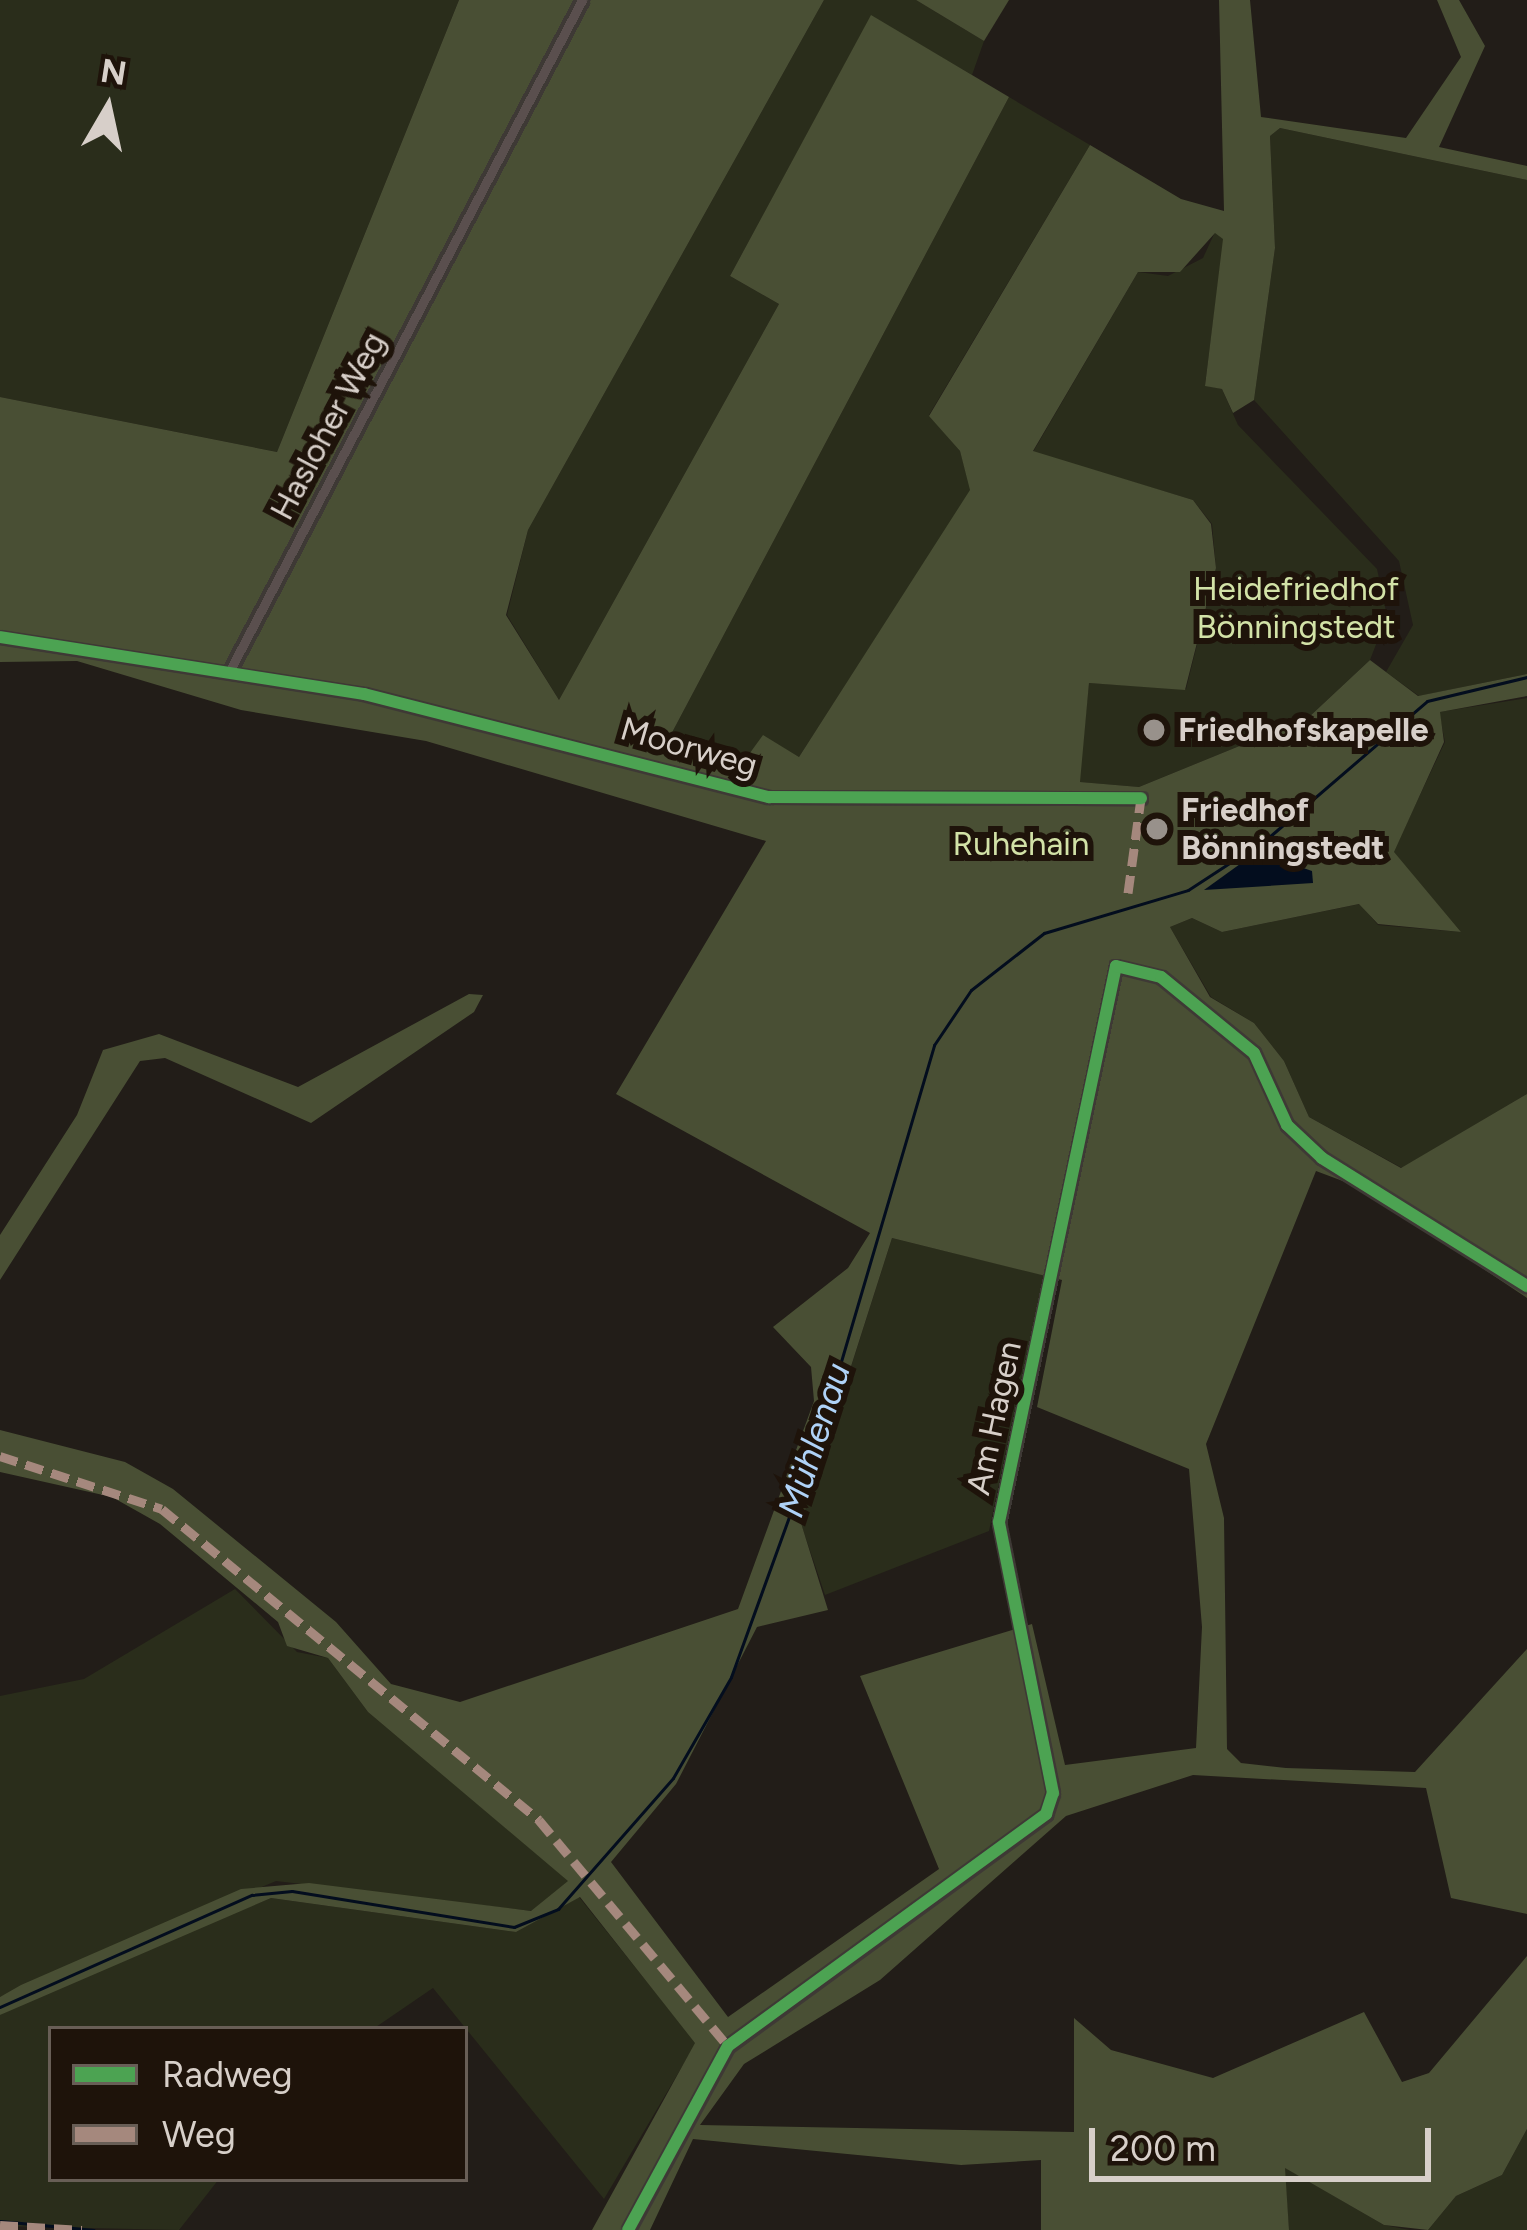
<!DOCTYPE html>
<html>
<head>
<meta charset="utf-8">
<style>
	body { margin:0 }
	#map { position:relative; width:1527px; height:2230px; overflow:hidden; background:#221d18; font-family:Figtree,sans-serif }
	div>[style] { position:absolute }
	.green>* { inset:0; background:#2a2d1b }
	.forest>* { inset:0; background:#494f34 }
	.water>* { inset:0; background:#030d1e }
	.stream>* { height:3px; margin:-1.5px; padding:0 1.5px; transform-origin:1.5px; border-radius:1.5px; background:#030d1e }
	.roads { filter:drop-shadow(3px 0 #3e3935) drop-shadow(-3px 0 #3e3935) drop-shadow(0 3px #3e3935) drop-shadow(0 -3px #3e3935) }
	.street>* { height:9px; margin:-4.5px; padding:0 4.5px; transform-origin:4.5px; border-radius:4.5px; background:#5a4f4e }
	.quiet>* { height:9px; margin-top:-4.5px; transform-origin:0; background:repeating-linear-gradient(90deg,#a5887d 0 18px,transparent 0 27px) }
	.cycleway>* { height:12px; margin:-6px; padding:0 6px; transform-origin:6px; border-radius:6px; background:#4ca352 }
	.dots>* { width:33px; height:33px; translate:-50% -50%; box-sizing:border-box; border:6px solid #1e130a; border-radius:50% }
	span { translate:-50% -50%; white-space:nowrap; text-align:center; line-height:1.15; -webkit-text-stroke:12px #1e130a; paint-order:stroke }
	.street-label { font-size:33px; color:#d7cfc9 }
	.park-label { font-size:33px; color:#d2e2a7 }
	.poi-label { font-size:33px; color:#d7cfc9; font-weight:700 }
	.left { translate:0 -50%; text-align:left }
	.water-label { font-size:36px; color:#afd2f7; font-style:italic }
	.legend { position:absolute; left:48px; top:2026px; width:420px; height:156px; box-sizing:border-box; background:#1e130a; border:3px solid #685e56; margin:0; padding:15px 21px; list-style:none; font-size:36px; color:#d7cfc9 }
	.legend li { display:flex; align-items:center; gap:24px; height:60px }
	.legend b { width:60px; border:3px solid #685e56 }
	.north { position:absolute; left:48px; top:48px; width:120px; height:120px; -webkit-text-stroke:9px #1e130a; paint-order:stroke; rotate:9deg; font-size:33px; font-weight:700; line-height:48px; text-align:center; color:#d7cfc9 }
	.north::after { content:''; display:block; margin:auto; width:42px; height:54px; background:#d7cfc9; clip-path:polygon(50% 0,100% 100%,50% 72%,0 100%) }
	.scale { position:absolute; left:1089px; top:2128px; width:342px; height:54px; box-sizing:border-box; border:6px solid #d7cfc9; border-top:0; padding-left:15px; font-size:36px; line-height:42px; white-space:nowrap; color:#d7cfc9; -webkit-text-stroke:9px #1e130a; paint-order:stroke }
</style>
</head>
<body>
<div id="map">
	<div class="green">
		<i style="clip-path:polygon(0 0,459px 0,277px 452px,0 397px)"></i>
		<i style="clip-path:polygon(824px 0,916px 0,984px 41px,972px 75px,871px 16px,730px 276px,779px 304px,559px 700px,507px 615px,528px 530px)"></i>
		<i style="clip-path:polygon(1009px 97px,1090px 145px,929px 415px,960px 451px,971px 490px,799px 757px,763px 736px,740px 768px,667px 742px)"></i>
		<i style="clip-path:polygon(1280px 128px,1527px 180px,1527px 674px,1419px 696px,1386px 672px,1413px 625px,1399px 561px,1254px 400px,1275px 248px,1270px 136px)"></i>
		<i style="clip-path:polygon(1215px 232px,1224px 238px,1205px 385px,1222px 389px,1238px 425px,1377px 569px,1387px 616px,1370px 660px,1308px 718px,1139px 787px,1079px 782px,1089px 683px,1186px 689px,1216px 568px,1212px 524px,1193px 500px,1033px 452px,1138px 272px,1168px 276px,1203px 258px)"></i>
		<i style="clip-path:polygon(1527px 698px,1527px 1094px,1402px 1168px,1309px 1117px,1284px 1061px,1254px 1023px,1211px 997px,1170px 927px,1192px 918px,1222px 932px,1360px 904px,1378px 925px,1461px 932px,1393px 852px,1445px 742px,1439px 712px)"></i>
		<i style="clip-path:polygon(892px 1238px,1044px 1275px,989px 1531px,825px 1595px,801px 1524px)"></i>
		<i style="clip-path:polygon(235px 1589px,297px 1652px,328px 1658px,368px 1712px,569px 1881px,532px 1911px,276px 1881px,0 1997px,0 1696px,84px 1679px)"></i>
		<i style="clip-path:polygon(579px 1897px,696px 2043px,604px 2199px,433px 1988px,373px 2029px,51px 2029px,51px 2179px,219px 2179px,179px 2230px,0 2226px,0 2015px,36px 1993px,271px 1898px,516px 1932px)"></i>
		<i style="clip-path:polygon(1527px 2129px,1527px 2230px,1428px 2230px,1456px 2196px,1502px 2175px)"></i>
		<i style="clip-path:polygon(1284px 2167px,1384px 2225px,1410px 2230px,1289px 2230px)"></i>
	</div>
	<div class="forest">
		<i style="clip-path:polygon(evenodd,459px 0,824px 0,528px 530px,506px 615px,559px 700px,779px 304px,730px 276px,871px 15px,1009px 97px,667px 742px,739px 768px,763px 735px,799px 757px,970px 490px,960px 451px,929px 416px,1090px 145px,1181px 199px,1224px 211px,1219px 0,1250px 0,1261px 117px,1406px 138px,1461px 57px,1437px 0,1459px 0,1485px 46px,1439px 147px,1527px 166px,1527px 180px,1280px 128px,1270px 136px,1275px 248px,1254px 400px,1233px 413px,1222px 389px,1205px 386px,1223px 239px,1215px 233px,1180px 272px,1138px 272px,1033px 451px,1193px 500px,1211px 524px,1216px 568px,1185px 690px,1089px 683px,1080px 782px,1139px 787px,1308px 718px,1370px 660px,1418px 696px,1527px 674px,1527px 696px,1440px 712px,1444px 742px,1394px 852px,1461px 932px,1378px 924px,1359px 904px,1222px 932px,1192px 918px,1170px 927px,1210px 997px,1254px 1023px,1284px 1061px,1309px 1117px,1401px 1168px,1527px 1094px,1527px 1298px,1364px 1189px,1316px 1171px,1206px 1444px,1224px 1518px,1227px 1749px,1241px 1763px,1286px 1768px,1415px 1772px,1527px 1649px,1527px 1914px,1451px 1898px,1426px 1788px,1193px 1775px,1066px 1816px,880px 1980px,744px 2064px,700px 2125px,1074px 2132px,1074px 2018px,1111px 2050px,1213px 2078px,1364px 2012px,1402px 2082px,1429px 2073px,1527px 1956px,1527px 2129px,1502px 2175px,1456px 2196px,1428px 2230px,1384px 2225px,1285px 2168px,1289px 2230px,1041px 2230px,1041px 2160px,961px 2165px,693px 2139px,650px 2230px,592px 2230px,695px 2043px,580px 1897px,516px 1932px,271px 1898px,0 2015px,0 1997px,21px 1985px,241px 1889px,309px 1883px,531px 1911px,568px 1881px,368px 1712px,328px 1658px,287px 1646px,278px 1622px,160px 1524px,112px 1497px,0 1472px,0 1430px,125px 1462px,173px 1489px,336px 1622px,391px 1684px,460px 1702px,738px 1609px,814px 1401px,811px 1367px,773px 1327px,848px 1268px,870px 1233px,616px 1094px,766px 841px,426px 741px,241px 710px,77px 661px,0 662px,0 397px,277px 452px,459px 0,892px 1238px,1062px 1280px,1037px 1407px,1189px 1469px,1202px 1627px,1196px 1748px,1065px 1765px,1032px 1624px,860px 1676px,939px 1869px,728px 2017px,611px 1862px,676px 1784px,757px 1627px,828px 1610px,801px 1523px,892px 1238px)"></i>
		<i style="clip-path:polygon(916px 0,1009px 0,984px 41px)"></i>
		<i style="clip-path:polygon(469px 994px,483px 995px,474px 1012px,311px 1123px,165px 1058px,140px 1061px,0 1280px,0 1235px,77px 1115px,103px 1050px,159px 1034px,298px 1087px)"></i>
	</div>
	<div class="water">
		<i style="clip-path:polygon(1247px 859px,1277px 859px,1312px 871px,1313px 883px,1204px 890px)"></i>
	</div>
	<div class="stream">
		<i style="left:0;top:2007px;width:276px;rotate:-24deg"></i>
		<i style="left:252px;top:1895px;width:40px;rotate:-5.7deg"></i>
		<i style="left:292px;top:1891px;width:225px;rotate:9.2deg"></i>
		<i style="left:514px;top:1927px;width:48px;rotate:-22.2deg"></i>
		<i style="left:558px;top:1909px;width:174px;rotate:-48.7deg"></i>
		<i style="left:673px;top:1778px;width:116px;rotate:-60.1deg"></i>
		<i style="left:731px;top:1677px;width:267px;rotate:-70.1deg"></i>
		<i style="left:822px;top:1426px;width:397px;rotate:-73.6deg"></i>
		<i style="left:934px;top:1045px;width:66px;rotate:-56.1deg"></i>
		<i style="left:971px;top:990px;width:93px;rotate:-38deg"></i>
		<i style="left:1044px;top:933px;width:150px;rotate:-16.6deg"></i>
		<i style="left:1188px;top:890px;width:97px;rotate:-33.2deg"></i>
		<i style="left:1269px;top:837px;width:208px;rotate:-40.7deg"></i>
		<i style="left:1427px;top:701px;width:103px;rotate:-13.5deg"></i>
		<i style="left:0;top:2221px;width:94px;rotate:5.5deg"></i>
	</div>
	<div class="roads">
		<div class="street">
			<i style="left:0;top:637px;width:368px;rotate:8.9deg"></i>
			<i style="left:364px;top:694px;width:418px;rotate:14.3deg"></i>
			<i style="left:769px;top:797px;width:372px;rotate:0.2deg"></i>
			<i style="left:230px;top:670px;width:757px;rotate:-62.28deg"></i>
			<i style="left:628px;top:2230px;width:209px;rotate:-61.5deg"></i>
			<i style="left:728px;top:2046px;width:394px;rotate:-36.1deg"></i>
			<i style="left:1046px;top:1814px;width:22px;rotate:-72deg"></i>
			<i style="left:1053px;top:1793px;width:276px;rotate:-101.3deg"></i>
			<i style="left:999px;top:1522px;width:568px;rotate:-78.12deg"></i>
			<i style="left:1116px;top:966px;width:46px;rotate:13.7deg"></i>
			<i style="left:1161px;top:977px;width:120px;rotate:39.3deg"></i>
			<i style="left:1254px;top:1053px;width:79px;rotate:65.4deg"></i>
			<i style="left:1287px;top:1125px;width:48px;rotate:43.3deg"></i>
			<i style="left:1322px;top:1158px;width:242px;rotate:32deg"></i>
		</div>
	</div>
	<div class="quiet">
		<i style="left:1128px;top:893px;width:96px;rotate:-82.2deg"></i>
		<i style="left:0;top:1456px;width:170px;rotate:18.1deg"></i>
		<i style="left:162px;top:1509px;width:489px;rotate:39.5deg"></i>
		<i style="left:539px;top:1820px;width:295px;rotate:50.1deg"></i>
		<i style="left:0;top:2225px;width:82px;rotate:3.5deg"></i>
	</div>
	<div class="cycleway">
		<i style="left:0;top:637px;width:368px;rotate:8.9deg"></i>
		<i style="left:364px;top:694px;width:418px;rotate:14.3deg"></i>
		<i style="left:769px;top:797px;width:372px;rotate:0.2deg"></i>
		<i style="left:628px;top:2230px;width:209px;rotate:-61.5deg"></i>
		<i style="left:728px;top:2046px;width:394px;rotate:-36.1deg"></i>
		<i style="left:1046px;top:1814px;width:22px;rotate:-72deg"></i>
		<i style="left:1053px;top:1793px;width:276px;rotate:-101.3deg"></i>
		<i style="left:999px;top:1522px;width:568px;rotate:-78.12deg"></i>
		<i style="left:1116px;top:966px;width:46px;rotate:13.7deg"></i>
		<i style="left:1161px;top:977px;width:120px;rotate:39.3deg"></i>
		<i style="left:1254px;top:1053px;width:79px;rotate:65.4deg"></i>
		<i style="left:1287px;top:1125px;width:48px;rotate:43.3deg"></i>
		<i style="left:1322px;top:1158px;width:242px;rotate:32deg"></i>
	</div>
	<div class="dots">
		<i style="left:1154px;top:730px;background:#98918b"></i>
		<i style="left:1157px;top:829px;background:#98918b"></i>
	</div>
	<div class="street-label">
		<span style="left:328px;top:426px;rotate:-62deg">Hasloher Weg</span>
		<span style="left:689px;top:747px;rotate:16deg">Moorweg</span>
		<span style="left:994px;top:1418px;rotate:-78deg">Am Hagen</span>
	</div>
	<div class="park-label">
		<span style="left:1296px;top:608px">Heidefriedhof<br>Bönningstedt</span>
		<span style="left:1021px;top:844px">Ruhehain</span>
	</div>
	<div class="poi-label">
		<span class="left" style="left:1178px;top:730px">Friedhofskapelle</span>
		<span class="left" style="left:1181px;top:829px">Friedhof<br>Bönningstedt</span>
	</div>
	<div class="water-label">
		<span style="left:814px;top:1440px;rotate:-72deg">Mühlenau</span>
	</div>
	<ul class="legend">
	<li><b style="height:15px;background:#4ca352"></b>Radweg</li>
	<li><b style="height:15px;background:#a5887d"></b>Weg</li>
	</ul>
	<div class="north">N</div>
	<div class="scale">200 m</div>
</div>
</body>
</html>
